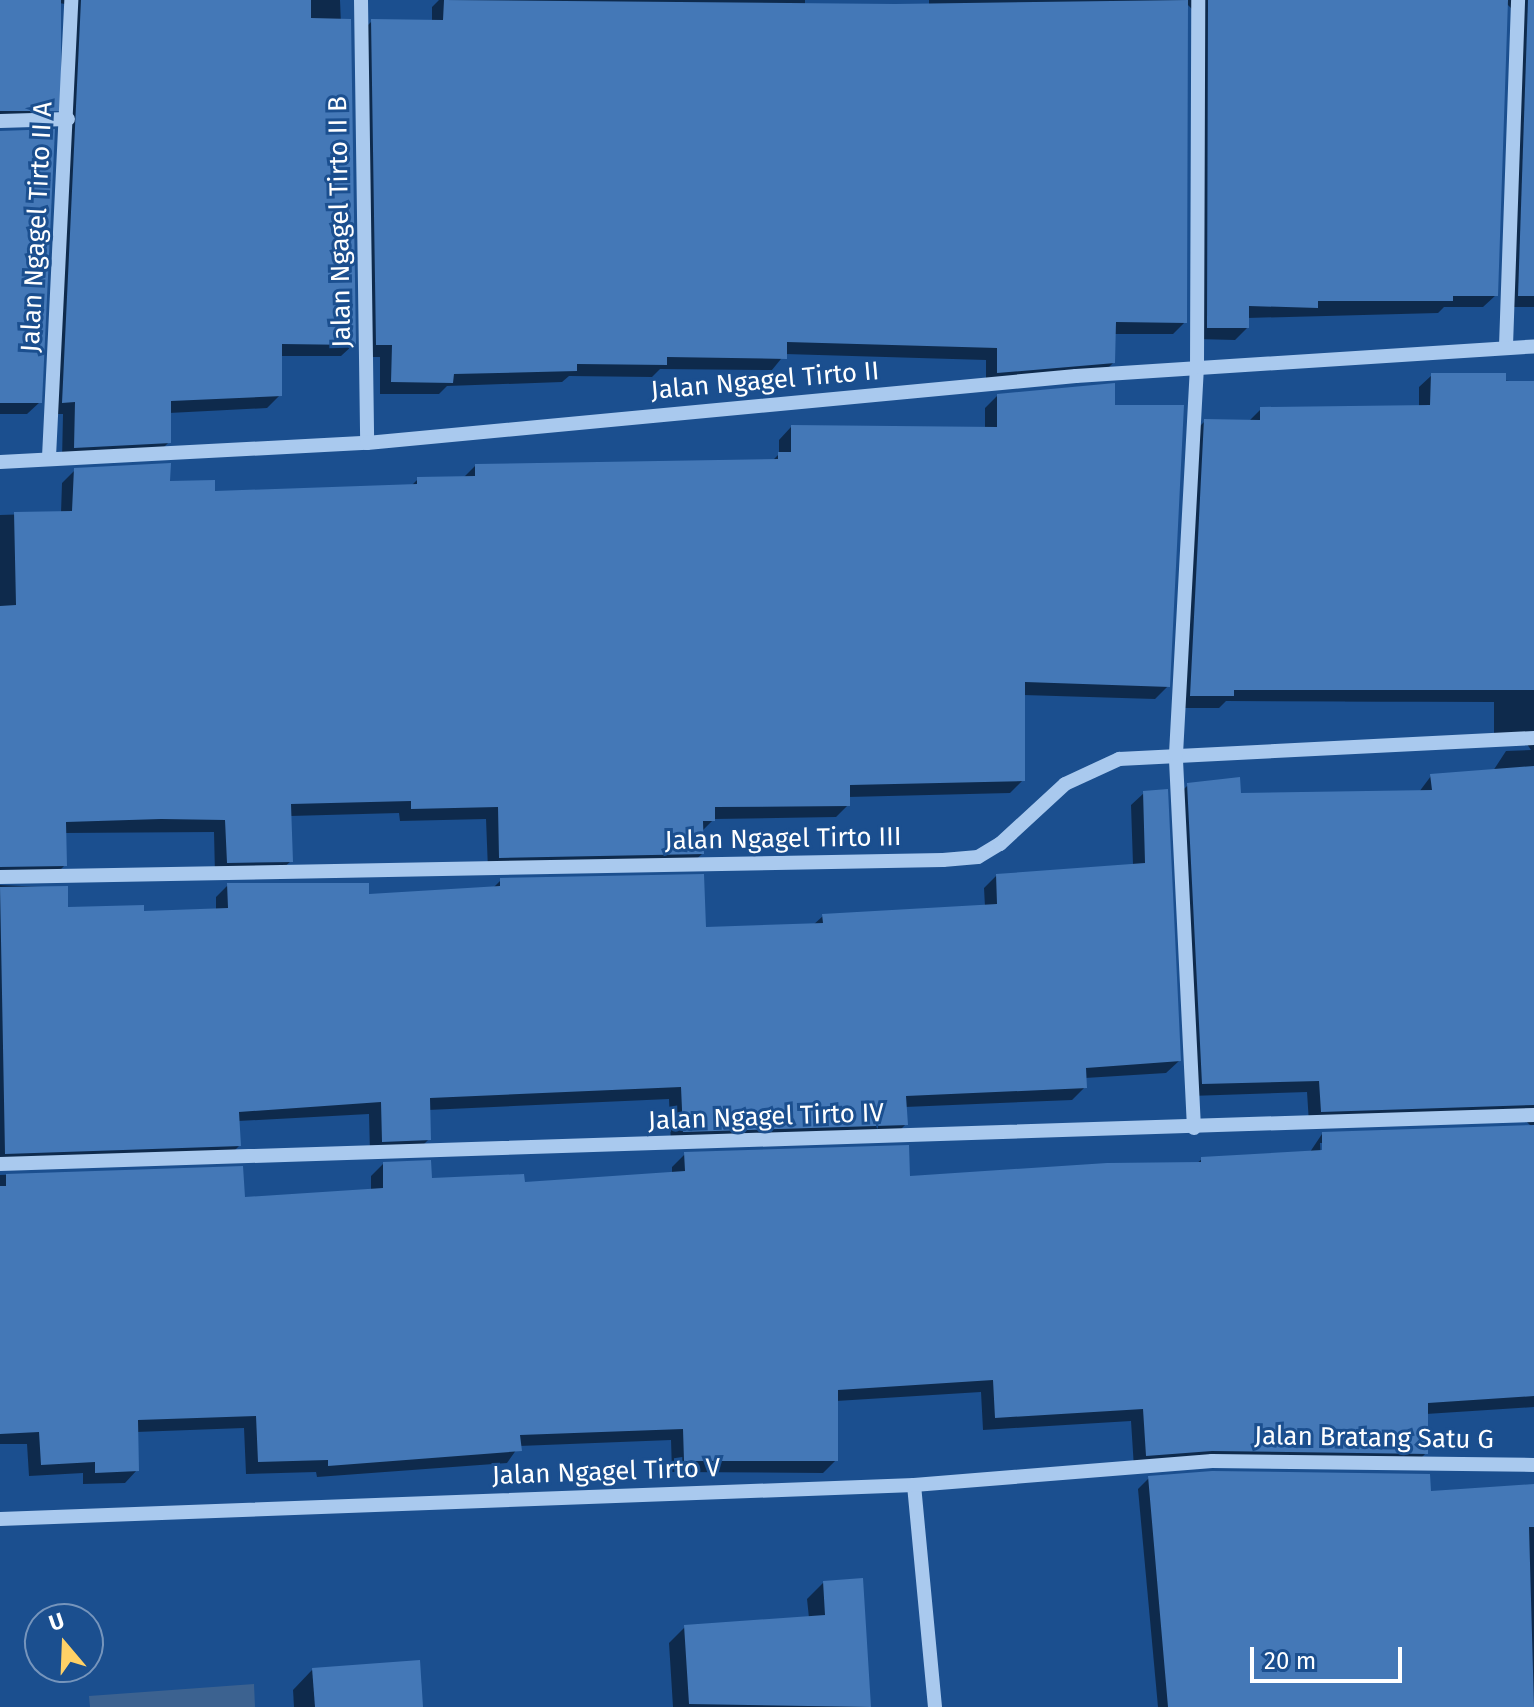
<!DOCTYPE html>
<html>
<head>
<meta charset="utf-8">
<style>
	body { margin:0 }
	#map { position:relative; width:1534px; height:1707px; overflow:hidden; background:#1b4f8f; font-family:"Fira Sans",sans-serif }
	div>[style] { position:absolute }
	.water>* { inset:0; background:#3c6290 }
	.shadow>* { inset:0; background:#0007 }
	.building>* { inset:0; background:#4478b7; transform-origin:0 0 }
	.minor>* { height:14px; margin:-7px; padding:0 7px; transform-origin:7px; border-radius:7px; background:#a9c9ee }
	span { translate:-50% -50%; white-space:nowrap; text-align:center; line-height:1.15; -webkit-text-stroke:6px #1b4f8f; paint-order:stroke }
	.street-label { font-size:26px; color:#fff }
	.north { position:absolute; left:24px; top:1603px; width:80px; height:80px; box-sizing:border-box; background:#1b4f8f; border:2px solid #7695bc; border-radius:50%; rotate:341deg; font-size:22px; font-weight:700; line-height:32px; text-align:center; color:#fff }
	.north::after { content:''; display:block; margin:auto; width:28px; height:36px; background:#ffd166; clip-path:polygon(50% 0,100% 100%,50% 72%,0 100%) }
	.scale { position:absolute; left:1250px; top:1647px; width:152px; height:36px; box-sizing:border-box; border:4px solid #fff; border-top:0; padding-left:10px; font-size:24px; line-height:28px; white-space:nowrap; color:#fff; -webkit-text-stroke:6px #1b4f8f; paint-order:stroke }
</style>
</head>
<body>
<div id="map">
	<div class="water">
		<i style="clip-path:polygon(254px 1684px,255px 1707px,90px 1707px,89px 1696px)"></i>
	</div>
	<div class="shadow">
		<i style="clip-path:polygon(0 0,340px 0,354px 344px,341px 356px,280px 356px,280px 395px,267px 408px,169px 413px,169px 442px,156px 455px,62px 460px,63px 414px,50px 414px,65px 4px,59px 3px,54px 108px,41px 121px,0 122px)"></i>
		<i style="clip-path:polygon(439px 0,805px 0,805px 5px,929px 5px,929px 0,1534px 0,1534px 307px,1506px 307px,1516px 13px,1506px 3px,1496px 295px,1483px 307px,1444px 307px,1438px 313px,1247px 318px,1247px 328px,1235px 340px,1196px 339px,1196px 13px,1186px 3px,1185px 322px,1173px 334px,1114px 334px,1113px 363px,1101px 375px,986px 385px,986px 360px,785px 354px,772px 370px,660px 369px,652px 377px,569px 376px,562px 382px,447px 386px,439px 394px,380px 394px,380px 357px,364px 357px,360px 33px,372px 21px,432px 22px,432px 7px)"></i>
		<i style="clip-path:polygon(0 133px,40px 402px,27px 414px,0 414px)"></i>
		<i style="clip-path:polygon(evenodd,1432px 375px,1534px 383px,1534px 1407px,1426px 1414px,1426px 1453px,1414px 1465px,1134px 1468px,1131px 1421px,983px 1430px,981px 1392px,836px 1401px,836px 1460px,823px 1473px,672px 1472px,671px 1440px,519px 1446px,507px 1463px,317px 1477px,316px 1472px,246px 1474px,244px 1428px,136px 1432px,137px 1470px,125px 1483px,83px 1484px,83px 1473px,29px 1476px,27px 1444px,0 1444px,0 1175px,241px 1168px,243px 1199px,371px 1191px,371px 1176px,383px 1164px,430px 1180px,523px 1184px,672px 1174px,672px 1167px,685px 1154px,908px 1178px,1196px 1164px,1202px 1159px,1310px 1152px,1322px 1134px,1531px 1126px,1522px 1117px,1309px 1123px,1307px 1092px,1190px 1096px,1176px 797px,1188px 785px,1239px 795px,1419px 792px,1431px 776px,1493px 771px,1506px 751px,1531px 750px,1525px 741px,1494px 741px,1494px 702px,1226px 701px,1219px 708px,1179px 708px,1192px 434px,1205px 421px,1249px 421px,1261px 409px,1419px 407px,1419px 387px,1432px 375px,1320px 1143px,1324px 1143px,1321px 1160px,1320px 1143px)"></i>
		<i style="clip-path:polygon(998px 395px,1113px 407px,1168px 686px,1155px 699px,1023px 695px,1023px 780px,1010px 793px,848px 797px,848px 805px,836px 817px,714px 819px,701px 832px,702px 854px,689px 866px,488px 870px,486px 819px,400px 821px,399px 813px,290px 816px,291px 861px,278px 873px,215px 875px,214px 832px,64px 833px,65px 865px,52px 878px,0 879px,0 515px,61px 513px,62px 483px,75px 470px,213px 493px,411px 486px,418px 479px,463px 478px,475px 466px,772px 461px,779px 454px,779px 440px,791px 427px,985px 429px,985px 408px)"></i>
		<i style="clip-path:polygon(1144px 793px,1179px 1061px,1166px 1073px,1085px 1078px,1085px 1087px,1072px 1100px,905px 1107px,906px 1124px,893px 1137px,671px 1144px,669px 1099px,428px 1110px,429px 1139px,416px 1152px,370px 1153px,369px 1114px,238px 1121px,239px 1146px,227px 1158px,0 1165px,0 885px,66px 888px,66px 909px,142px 913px,216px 911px,216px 897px,228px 885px,367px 896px,493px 888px,501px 880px,704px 930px,813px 925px,823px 916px,985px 907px,984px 888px,997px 875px,1133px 865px,1131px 805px)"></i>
		<i style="clip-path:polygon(1149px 1478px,1429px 1493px,1534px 1517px,1534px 1707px,1158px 1707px,1138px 1489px)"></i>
		<i style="clip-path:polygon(861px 1580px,869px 1707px,673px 1707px,669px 1643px,685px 1627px,809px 1618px,807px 1599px,823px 1583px)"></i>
		<i style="clip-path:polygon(312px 1670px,421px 1707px,294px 1707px,293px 1690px)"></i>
	</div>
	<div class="building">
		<i style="left:0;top:0;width:61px;height:111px"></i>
		<i style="clip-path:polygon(81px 0,311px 0,311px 18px,351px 19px,356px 345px,282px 344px,282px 396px,171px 401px,171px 443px,74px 448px,75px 402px,62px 403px)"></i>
		<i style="clip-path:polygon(444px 0,895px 4px,1188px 0,1187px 323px,1116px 322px,1115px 363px,997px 373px,997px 348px,787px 342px,787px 359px,667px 357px,667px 365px,577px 364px,577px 371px,454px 374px,453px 383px,391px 382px,392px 345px,376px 345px,371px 19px,443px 20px)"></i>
		<i style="clip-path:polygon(1208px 0,1508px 0,1498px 296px,1453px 296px,1453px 301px,1318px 301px,1318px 308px,1249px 306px,1249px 328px,1207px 328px)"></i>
		<i style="clip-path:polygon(1528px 0,1534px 0,1534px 296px,1518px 296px)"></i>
		<i style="clip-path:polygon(55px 129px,42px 403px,0 403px,0 131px)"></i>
		<i style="clip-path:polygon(1431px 373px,1506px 373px,1506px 381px,1534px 381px,1534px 690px,1234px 690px,1234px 696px,1190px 696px,1204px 419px,1260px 420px,1260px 407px,1430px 405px)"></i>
		<i style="clip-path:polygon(1115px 383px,1115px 405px,1184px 405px,1170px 687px,1025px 682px,1025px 781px,850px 785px,850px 806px,715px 807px,715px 821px,703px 821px,704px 854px,499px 858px,498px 807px,411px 809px,411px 801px,291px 804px,293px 862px,227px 863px,225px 820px,161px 819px,66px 822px,67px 866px,0 867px,0 606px,16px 605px,14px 512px,72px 511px,74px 468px,171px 463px,170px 481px,215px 480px,215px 491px,417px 484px,417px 477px,475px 476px,475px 464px,778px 459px,778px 452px,791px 452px,791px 425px,997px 427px,997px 394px)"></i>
		<i style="clip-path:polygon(1534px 766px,1534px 1105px,1321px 1112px,1319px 1081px,1202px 1084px,1187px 783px,1240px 777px,1241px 793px,1432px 790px,1430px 774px)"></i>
		<i style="clip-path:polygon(1168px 789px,1181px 1061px,1086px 1068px,1087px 1088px,906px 1096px,908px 1125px,683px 1132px,681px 1087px,430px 1098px,431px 1140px,382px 1142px,381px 1102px,239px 1112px,241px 1146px,5px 1154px,0 887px,68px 886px,68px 907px,144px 905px,144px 911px,228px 908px,227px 883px,369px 883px,369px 894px,500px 886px,500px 878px,704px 874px,706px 927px,823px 923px,822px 914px,997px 904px,996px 874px,1145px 863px,1143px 791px)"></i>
		<i style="clip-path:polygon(1534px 1125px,1534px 1396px,1428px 1403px,1428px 1454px,1212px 1451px,1146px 1456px,1143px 1409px,995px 1418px,993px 1380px,838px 1390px,838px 1461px,684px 1461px,683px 1429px,520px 1435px,522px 1451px,328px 1466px,328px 1460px,258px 1462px,256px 1416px,138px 1420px,139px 1471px,95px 1473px,95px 1462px,41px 1465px,39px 1432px,0 1434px,0 1186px,6px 1186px,6px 1174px,243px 1166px,245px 1197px,383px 1188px,383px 1162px,431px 1160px,432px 1178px,524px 1174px,525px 1182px,685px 1171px,684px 1152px,909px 1145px,910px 1176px,1107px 1163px,1201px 1162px,1201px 1157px,1322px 1150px,1322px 1132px)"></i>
		<i style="clip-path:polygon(1212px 1471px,1430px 1474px,1431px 1491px,1534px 1484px,1534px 1527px,1529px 1527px,1534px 1707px,1168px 1707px,1148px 1476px)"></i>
		<i style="clip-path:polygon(863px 1578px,871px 1707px,689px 1704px,684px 1625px,825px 1615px,823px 1581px)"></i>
		<i style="clip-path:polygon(420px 1660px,423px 1707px,315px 1707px,312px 1668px)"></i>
	</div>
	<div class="minor">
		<i style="left:361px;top:0;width:443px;rotate:89.2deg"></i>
		<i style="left:0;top:121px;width:68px;rotate:-1.7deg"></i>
		<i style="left:1506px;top:346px;width:346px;rotate:-88deg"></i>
		<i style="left:49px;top:457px;width:458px;rotate:-87.2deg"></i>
		<i style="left:0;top:462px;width:367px;rotate:-3deg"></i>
		<i style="left:367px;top:443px;width:712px;rotate:-5.4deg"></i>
		<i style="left:1076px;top:376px;width:459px;rotate:-3.7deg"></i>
		<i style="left:0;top:877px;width:943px;rotate:-1.03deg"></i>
		<i style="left:943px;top:860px;width:35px;rotate:-5deg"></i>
		<i style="left:978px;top:857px;width:26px;rotate:-31deg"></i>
		<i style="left:1000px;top:844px;width:88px;rotate:-42.7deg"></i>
		<i style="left:1065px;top:784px;width:60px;rotate:-24.8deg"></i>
		<i style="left:1119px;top:759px;width:416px;rotate:-2.9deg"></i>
		<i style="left:1194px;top:1128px;width:374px;rotate:-92.8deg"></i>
		<i style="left:1176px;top:754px;width:388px;rotate:-86.9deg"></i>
		<i style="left:1197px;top:367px;width:367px;rotate:-89.8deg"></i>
		<i style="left:0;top:1164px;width:1535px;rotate:-1.83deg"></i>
		<i style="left:914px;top:1485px;width:223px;rotate:84.6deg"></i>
		<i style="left:0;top:1519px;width:915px;rotate:-2.13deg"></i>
		<i style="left:914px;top:1485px;width:299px;rotate:-4.6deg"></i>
		<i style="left:1212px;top:1461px;width:322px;rotate:0.7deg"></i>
	</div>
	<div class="street-label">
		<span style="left:340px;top:222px;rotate:-91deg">Jalan Ngagel Tirto II B</span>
		<span style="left:37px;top:227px;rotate:-87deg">Jalan Ngagel Tirto II A</span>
		<span style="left:765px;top:381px;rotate:-5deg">Jalan Ngagel Tirto II</span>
		<span style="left:783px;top:839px;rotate:-1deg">Jalan Ngagel Tirto III</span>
		<span style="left:766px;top:1117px;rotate:-2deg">Jalan Ngagel Tirto IV</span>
		<span style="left:1374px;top:1438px;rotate:1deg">Jalan Bratang Satu G</span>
		<span style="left:606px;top:1472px;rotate:-2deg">Jalan Ngagel Tirto V</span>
	</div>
	<div class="north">U</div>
	<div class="scale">20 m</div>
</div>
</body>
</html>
